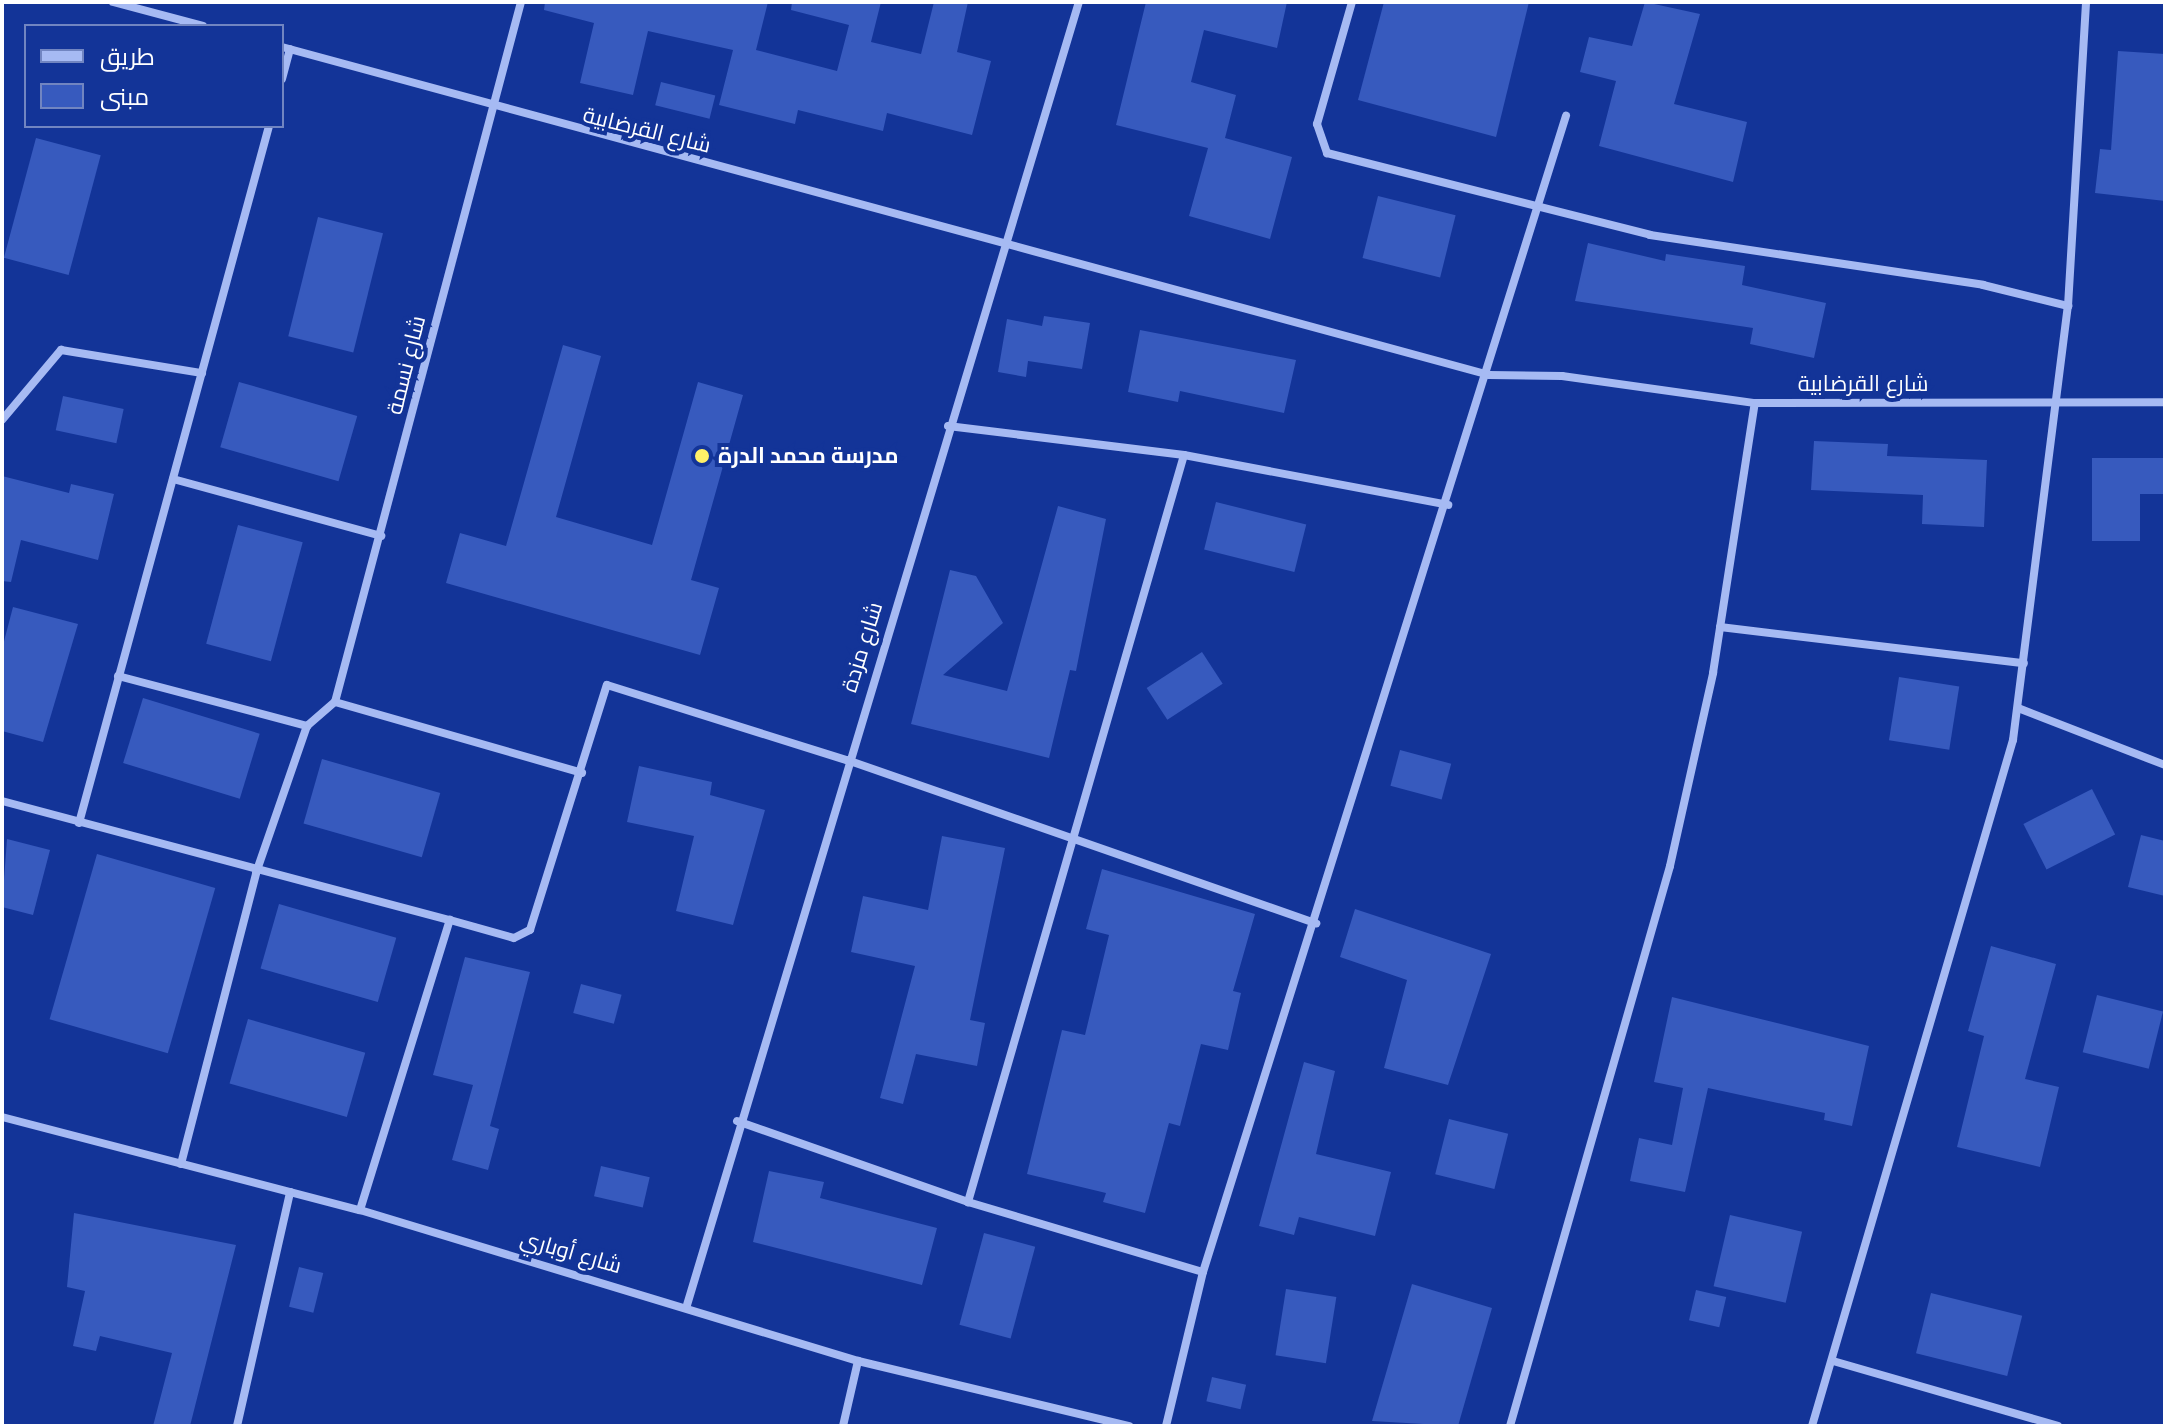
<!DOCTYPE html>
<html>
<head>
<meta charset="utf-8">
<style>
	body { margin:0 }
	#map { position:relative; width:2167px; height:1428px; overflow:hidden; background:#133498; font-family:"Fira Sans",Cairo,sans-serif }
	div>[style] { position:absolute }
	.building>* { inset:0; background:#375abe; transform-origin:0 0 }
	.minor>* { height:8px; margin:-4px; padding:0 4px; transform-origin:4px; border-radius:4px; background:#a6baf3 }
	.dots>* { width:22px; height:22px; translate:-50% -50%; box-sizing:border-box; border:4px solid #133498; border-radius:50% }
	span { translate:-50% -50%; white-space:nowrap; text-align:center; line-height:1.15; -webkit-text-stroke:8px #133498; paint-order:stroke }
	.street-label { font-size:22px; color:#fff }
	.poi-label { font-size:22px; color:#fff; font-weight:700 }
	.left { translate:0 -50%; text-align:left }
	.frame { position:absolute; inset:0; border:4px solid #fff; pointer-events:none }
	.legend { position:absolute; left:24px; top:24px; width:260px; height:104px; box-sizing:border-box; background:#133498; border:2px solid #7185c1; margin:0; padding:10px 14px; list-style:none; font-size:24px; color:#fff }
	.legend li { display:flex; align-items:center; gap:16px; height:40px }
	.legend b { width:40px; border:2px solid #7185c1 }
</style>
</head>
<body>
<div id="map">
	<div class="building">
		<i style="clip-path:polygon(545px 2px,768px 2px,756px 50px,837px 71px,849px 25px,791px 10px,792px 2px,881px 2px,871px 42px,921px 54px,934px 2px,968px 2px,957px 52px,991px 61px,972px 135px,887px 113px,883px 131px,798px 110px,795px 124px,719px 105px,733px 50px,648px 31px,633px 95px,580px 83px,594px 23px,544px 10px)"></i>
		<i style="clip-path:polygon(1146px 2px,1287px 2px,1277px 48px,1204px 30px,1191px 82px,1236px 95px,1225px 138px,1292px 157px,1270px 239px,1189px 216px,1208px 148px,1116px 125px)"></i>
		<i style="clip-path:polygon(1384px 2px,1529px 2px,1496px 137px,1358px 100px)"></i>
		<i style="clip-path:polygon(1645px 2px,1700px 14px,1674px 104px,1747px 122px,1733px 182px,1599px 146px,1616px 81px,1580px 72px,1589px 37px,1632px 46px)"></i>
		<i style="clip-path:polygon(2118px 51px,2165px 54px,2165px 201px,2095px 193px,2100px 149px,2111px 150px)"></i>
		<i style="left:661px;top:82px;width:56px;height:24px;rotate:14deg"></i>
		<i style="left:36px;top:138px;width:67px;height:124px;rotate:15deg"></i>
		<i style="left:1378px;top:196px;width:80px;height:64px;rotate:14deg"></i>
		<i style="left:318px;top:217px;width:67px;height:123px;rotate:14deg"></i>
		<i style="clip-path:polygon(1588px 243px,1665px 261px,1666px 254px,1745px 266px,1742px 285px,1826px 303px,1814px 358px,1750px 344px,1753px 328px,1575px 301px)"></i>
		<i style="clip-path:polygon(1044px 316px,1090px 323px,1082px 369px,1028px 361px,1026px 377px,998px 372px,1007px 319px,1042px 326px)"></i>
		<i style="clip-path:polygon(1140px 330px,1296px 360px,1284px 413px,1180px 391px,1178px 402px,1128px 392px)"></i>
		<i style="clip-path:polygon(563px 345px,601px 356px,556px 517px,652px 545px,698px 382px,743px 395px,691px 580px,719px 588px,700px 655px,446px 583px,460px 533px,506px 546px)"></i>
		<i style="left:239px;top:382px;width:123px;height:68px;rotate:16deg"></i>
		<i style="left:63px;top:396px;width:62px;height:35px;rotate:12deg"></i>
		<i style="clip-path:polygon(1814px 441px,1888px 444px,1887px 456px,1987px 460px,1984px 527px,1922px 524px,1923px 495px,1811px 490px)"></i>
		<i style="clip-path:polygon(2092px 458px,2165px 458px,2165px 494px,2140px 494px,2140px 541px,2092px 541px)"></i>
		<i style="clip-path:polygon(2px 476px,69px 493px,71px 484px,114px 494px,98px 560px,21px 540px,11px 582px,2px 581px)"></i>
		<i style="left:1216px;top:502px;width:93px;height:49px;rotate:14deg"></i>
		<i style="clip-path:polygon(1058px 506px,1106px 519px,1076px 671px,1070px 670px,1049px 758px,911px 724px,950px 570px,976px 576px,1003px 623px,943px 675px,1007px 691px)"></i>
		<i style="left:238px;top:525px;width:67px;height:123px;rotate:15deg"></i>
		<i style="clip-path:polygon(13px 607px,78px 624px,43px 742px,2px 731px,2px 649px)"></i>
		<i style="left:1202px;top:652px;width:38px;height:66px;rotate:57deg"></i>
		<i style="left:1899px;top:677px;width:61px;height:64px;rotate:9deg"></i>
		<i style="left:143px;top:698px;width:122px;height:68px;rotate:17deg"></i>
		<i style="left:1400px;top:750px;width:53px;height:37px;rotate:15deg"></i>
		<i style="left:322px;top:759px;width:123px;height:67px;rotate:16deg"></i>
		<i style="clip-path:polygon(639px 766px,712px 782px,710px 795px,765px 810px,733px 925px,676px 911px,694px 836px,627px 822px)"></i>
		<i style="left:2092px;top:789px;width:51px;height:77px;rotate:63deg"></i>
		<i style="clip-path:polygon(2141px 835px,2165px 841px,2165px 896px,2128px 887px)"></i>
		<i style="clip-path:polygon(942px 836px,1005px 848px,970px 1020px,985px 1023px,977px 1066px,916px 1054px,903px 1104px,880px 1098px,915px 966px,851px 952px,863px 896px,928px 910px)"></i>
		<i style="clip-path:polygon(7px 839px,50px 850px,33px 915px,2px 907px)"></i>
		<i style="left:97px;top:854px;width:123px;height:172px;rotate:16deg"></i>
		<i style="clip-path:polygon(1102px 869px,1255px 914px,1233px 991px,1241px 993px,1228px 1050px,1201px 1044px,1180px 1126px,1169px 1123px,1145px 1213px,1103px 1202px,1106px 1193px,1027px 1174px,1062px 1030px,1085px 1035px,1109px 935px,1086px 929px)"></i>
		<i style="left:279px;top:904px;width:122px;height:67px;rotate:16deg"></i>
		<i style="clip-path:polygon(1355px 909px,1491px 954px,1448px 1085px,1384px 1068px,1407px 980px,1340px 957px)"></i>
		<i style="clip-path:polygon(1991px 946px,2056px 964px,2025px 1079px,2059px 1087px,2040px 1167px,1957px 1147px,1984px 1036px,1968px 1031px)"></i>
		<i style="clip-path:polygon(465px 957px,530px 972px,490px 1126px,499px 1129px,488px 1170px,452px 1160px,473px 1085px,433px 1075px)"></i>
		<i style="left:581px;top:984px;width:42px;height:30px;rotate:15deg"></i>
		<i style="left:2097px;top:995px;width:68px;height:59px;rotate:14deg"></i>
		<i style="clip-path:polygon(1672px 997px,1869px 1046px,1852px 1126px,1824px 1120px,1825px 1113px,1708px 1088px,1685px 1192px,1630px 1181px,1639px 1138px,1672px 1145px,1683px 1088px,1654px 1082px)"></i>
		<i style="left:248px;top:1019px;width:122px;height:67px;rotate:16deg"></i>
		<i style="clip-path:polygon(1304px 1062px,1335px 1071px,1316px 1154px,1391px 1172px,1375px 1236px,1299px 1217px,1294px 1235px,1259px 1226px)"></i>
		<i style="left:1449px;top:1119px;width:61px;height:57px;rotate:14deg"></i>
		<i style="left:601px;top:1166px;width:50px;height:31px;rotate:13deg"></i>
		<i style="clip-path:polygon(769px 1171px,824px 1182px,820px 1198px,937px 1228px,922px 1285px,753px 1242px)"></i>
		<i style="clip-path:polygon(74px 1213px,236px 1245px,190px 1426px,153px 1426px,172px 1353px,100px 1336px,96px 1351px,73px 1346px,85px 1291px,67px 1287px)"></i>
		<i style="left:1730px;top:1215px;width:74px;height:73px;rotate:13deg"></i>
		<i style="left:984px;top:1233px;width:53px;height:95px;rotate:15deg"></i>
		<i style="left:299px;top:1267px;width:25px;height:41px;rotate:14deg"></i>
		<i style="clip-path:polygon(1412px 1284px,1492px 1308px,1458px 1426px,1372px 1421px)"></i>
		<i style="left:1286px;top:1289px;width:51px;height:67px;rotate:9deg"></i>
		<i style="left:1696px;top:1290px;width:31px;height:31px;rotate:13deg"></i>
		<i style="left:1931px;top:1293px;width:94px;height:62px;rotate:14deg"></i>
		<i style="left:1212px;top:1377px;width:35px;height:25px;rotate:13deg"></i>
	</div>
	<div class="minor">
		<i style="left:113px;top:2px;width:93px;rotate:14.9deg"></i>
		<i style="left:1352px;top:2px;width:127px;rotate:106deg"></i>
		<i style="left:1317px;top:124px;width:31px;rotate:71deg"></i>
		<i style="left:1327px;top:153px;width:333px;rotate:14.2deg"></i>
		<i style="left:1650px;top:235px;width:337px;rotate:8.5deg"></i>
		<i style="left:1983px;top:285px;width:88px;rotate:13.9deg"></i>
		<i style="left:282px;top:47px;width:1251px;rotate:15.2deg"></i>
		<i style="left:1489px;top:375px;width:73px;rotate:0.8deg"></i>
		<i style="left:1562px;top:376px;width:195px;rotate:8deg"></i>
		<i style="left:1755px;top:403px;width:410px;rotate:-0.1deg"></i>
		<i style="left:282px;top:79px;width:31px;rotate:-75deg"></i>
		<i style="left:2px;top:420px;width:92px;rotate:-49.9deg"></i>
		<i style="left:61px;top:350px;width:143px;rotate:9.3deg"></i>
		<i style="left:948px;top:426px;width:238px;rotate:7deg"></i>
		<i style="left:1184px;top:455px;width:778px;rotate:106.13deg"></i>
		<i style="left:1184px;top:455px;width:269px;rotate:10.7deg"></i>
		<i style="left:173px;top:479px;width:216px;rotate:15.3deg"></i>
		<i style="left:1720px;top:627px;width:306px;rotate:6.8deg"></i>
		<i style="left:118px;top:676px;width:196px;rotate:14.8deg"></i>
		<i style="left:335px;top:702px;width:257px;rotate:16deg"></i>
		<i style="left:2018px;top:708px;width:158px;rotate:21.2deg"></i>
		<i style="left:307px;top:726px;width:37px;rotate:-41deg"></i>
		<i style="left:335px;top:702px;width:724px;rotate:-75.12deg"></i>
		<i style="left:2px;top:801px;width:464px;rotate:14.9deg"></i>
		<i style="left:79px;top:823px;width:722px;rotate:-74.75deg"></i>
		<i style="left:2px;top:1117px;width:370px;rotate:14.6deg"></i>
		<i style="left:360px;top:1210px;width:520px;rotate:16.87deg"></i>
		<i style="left:858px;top:1361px;width:279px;rotate:13.5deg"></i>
		<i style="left:737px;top:1121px;width:245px;rotate:19.3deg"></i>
		<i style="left:968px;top:1202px;width:245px;rotate:16.6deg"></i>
		<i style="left:181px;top:1164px;width:301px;rotate:-75.5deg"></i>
		<i style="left:256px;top:873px;width:156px;rotate:-70.9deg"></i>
		<i style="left:360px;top:1210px;width:304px;rotate:-72.8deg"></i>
		<i style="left:450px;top:920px;width:66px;rotate:15.7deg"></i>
		<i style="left:514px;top:938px;width:18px;rotate:-27deg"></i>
		<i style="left:530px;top:930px;width:257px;rotate:-72.6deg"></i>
		<i style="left:607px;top:685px;width:251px;rotate:17.4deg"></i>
		<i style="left:847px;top:760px;width:497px;rotate:19.2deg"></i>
		<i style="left:687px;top:1305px;width:1361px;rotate:-73.26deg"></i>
		<i style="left:1833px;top:1361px;width:234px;rotate:16.1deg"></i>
		<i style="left:237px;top:1426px;width:240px;rotate:-77.2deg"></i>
		<i style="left:843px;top:1426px;width:67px;rotate:-77deg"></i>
		<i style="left:1166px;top:1426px;width:158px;rotate:-76.5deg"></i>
		<i style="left:1203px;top:1272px;width:1212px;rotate:-72.57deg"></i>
		<i style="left:1510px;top:1426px;width:582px;rotate:-74.05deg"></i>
		<i style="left:1670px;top:866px;width:198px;rotate:-77.4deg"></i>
		<i style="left:1713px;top:673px;width:273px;rotate:-81.2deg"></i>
		<i style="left:1812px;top:1426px;width:715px;rotate:-73.67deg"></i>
		<i style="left:2013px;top:740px;width:437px;rotate:-82.8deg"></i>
		<i style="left:2068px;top:306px;width:305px;rotate:-86.6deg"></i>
	</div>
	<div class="dots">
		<i style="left:702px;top:456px;background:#fff068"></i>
	</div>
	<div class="street-label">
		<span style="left:647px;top:130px;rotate:14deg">شارع القرضابية</span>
		<span style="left:406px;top:365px;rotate:-76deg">شارع نسمة</span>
		<span style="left:1863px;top:384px">شارع القرضابية</span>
		<span style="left:862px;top:647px;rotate:-73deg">شارع مزدة</span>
		<span style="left:571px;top:1252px;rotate:16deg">شارع أوباري</span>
	</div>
	<div class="poi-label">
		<span class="left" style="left:718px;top:456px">مدرسة محمد الدرة</span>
	</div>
	<div class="frame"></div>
	<ul class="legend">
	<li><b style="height:10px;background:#a6baf3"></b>طريق</li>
	<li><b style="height:22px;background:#375abe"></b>مبنى</li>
	</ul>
</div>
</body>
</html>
